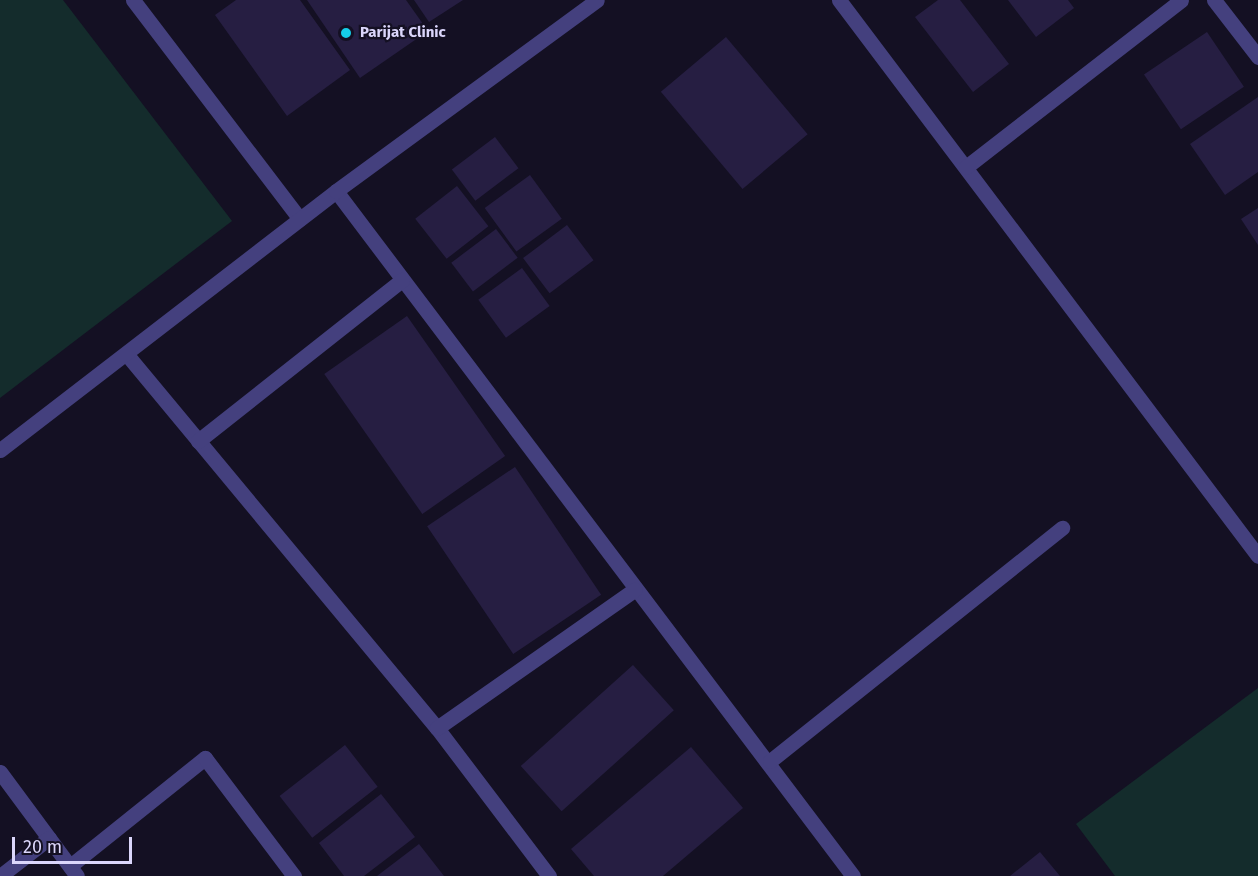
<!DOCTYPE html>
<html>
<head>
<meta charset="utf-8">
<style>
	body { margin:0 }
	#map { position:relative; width:1258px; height:876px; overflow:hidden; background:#141023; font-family:"Fira Sans",sans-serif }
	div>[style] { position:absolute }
	.green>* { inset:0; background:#142c2c }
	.building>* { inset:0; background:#261e42; transform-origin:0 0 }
	.minor>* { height:15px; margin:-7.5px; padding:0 7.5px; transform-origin:7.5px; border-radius:7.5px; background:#44407e }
	.dots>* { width:16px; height:16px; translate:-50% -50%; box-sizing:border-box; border:3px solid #141023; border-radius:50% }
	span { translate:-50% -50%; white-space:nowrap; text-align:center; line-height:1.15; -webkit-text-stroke:4.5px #141023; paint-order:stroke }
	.poi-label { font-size:15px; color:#dbd6fb; font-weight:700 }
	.left { translate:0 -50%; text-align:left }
	.scale { position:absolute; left:12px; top:837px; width:120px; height:27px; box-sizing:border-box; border:3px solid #dbd6fb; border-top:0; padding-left:8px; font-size:18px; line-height:21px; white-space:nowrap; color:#dbd6fb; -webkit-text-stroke:4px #141023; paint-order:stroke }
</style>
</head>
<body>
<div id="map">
	<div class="green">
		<i style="clip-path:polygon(0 0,63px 0,232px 221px,0 398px)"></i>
		<i style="clip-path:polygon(1258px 688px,1258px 876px,1115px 876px,1076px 824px)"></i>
	</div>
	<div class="building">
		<i style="clip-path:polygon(236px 0,300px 0,350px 70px,287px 116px,215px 15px)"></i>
		<i style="clip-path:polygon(307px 0,406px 0,428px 31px,360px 78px)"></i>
		<i style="clip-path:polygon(414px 0,463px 0,429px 22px)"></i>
		<i style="clip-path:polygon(938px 0,960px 0,1009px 64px,973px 92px,915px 17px)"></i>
		<i style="clip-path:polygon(1008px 0,1068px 0,1074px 8px,1036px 37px)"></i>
		<i style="left:1207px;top:32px;width:66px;height:76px;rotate:56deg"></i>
		<i style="left:726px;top:37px;width:127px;height:85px;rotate:50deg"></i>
		<i style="clip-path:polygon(1258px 97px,1258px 172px,1225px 195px,1190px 144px)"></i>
		<i style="left:495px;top:137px;width:39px;height:54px;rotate:53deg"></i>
		<i style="left:530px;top:175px;width:54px;height:56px;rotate:54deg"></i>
		<i style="left:457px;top:186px;width:51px;height:53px;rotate:52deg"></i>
		<i style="clip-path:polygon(1258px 208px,1258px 245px,1241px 219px)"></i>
		<i style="left:567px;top:225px;width:44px;height:55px;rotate:53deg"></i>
		<i style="left:496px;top:229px;width:36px;height:56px;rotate:53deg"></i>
		<i style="left:522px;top:268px;width:47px;height:54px;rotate:54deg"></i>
		<i style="left:407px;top:316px;width:171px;height:101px;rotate:55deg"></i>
		<i style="left:515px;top:467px;width:154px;height:106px;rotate:56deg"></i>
		<i style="left:633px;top:665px;width:61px;height:151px;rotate:48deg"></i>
		<i style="left:345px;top:745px;width:53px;height:83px;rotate:52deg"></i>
		<i style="clip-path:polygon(691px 747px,743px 808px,663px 876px,594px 876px,571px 849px)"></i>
		<i style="clip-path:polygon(381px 794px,415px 837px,364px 876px,344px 876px,319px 843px)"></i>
		<i style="clip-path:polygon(419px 844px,444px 876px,377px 876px)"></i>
		<i style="clip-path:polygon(1040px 852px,1060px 876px,1010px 876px)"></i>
	</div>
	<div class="minor">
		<i style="left:133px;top:0;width:275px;rotate:52.7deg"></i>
		<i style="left:839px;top:0;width:696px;rotate:53deg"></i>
		<i style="left:1214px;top:0;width:72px;rotate:52.3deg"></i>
		<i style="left:966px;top:167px;width:272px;rotate:-37.8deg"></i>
		<i style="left:336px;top:191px;width:858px;rotate:52.96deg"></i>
		<i style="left:128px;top:356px;width:484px;rotate:50.3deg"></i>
		<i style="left:198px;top:441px;width:260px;rotate:-38.3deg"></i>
		<i style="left:0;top:450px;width:424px;rotate:-37.6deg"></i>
		<i style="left:336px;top:191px;width:323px;rotate:-36.2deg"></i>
		<i style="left:770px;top:761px;width:374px;rotate:-38.6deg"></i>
		<i style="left:0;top:772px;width:129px;rotate:53.5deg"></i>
		<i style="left:70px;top:866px;width:173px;rotate:-38.7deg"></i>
		<i style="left:205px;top:758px;width:148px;rotate:53deg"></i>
		<i style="left:0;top:876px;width:62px;rotate:-37.8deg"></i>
		<i style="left:549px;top:876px;width:186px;rotate:-127.1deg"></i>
		<i style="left:437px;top:728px;width:241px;rotate:-35deg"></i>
	</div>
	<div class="dots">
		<i style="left:346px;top:33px;background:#15cde8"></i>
	</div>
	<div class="poi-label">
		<span class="left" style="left:360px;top:33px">Parijat Clinic</span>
	</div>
	<div class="scale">20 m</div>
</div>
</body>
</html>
